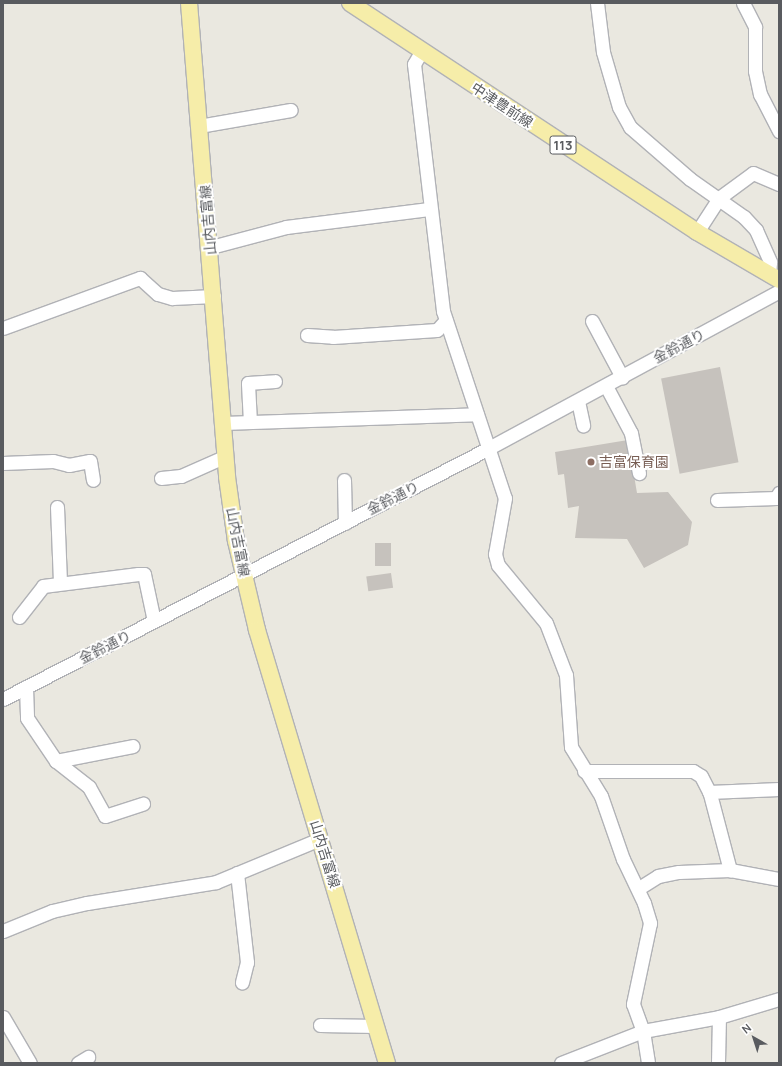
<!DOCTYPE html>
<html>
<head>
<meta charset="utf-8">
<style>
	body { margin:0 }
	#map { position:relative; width:782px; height:1066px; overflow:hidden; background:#eae8e0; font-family:Manrope,"Noto Sans JP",sans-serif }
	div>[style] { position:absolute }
	.building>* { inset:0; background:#c6c2bd; transform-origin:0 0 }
	.roads { filter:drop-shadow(1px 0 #b1b2b6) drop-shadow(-1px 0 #b1b2b6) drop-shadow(0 1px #b1b2b6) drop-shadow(0 -1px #b1b2b6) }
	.minor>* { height:13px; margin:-6.5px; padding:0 6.5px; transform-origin:6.5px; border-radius:6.5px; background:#fff }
	.major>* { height:16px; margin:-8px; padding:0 8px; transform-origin:8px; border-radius:8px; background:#f6eda9 }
	.dots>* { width:11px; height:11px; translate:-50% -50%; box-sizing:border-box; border:2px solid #fff; border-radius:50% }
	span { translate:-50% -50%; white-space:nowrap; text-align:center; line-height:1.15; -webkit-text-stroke:4px #fff; paint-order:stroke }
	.shield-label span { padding:1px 3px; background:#fff; border:1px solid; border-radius:3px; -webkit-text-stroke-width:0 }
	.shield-label { font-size:13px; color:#595b5f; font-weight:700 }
	.street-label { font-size:14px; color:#595b5f }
	.education-label { font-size:14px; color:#785e54 }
	.left { translate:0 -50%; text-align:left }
	.frame { position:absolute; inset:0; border:4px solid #595b5f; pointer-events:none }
	.north { position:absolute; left:734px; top:1018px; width:40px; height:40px; -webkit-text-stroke:3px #fff; paint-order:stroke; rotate:321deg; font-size:11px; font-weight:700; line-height:16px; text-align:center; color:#595b5f }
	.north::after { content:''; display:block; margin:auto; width:14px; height:18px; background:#595b5f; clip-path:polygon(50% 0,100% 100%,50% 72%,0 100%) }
</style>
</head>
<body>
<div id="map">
	<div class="building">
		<i style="left:720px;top:367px;width:97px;height:60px;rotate:79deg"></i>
		<i style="clip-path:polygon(628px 440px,637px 493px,668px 492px,692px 522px,688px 545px,644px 568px,627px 539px,575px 538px,579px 506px,568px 508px,564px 474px,558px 475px,555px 452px)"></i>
		<i style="left:391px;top:543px;width:23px;height:16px;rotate:90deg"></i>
		<i style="left:391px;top:573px;width:15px;height:25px;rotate:82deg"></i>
	</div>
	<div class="roads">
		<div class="minor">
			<i style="left:597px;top:3px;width:49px;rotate:83deg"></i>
			<i style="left:603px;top:52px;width:57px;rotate:73.8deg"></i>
			<i style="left:619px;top:107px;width:23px;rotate:61deg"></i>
			<i style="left:630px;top:127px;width:79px;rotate:40.9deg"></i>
			<i style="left:690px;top:179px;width:66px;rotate:35.1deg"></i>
			<i style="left:744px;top:217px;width:18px;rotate:47deg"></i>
			<i style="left:756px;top:230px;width:35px;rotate:66deg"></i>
			<i style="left:770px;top:262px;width:13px;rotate:94deg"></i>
			<i style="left:743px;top:3px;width:27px;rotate:63deg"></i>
			<i style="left:755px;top:27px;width:44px;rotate:90deg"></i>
			<i style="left:755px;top:71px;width:24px;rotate:78deg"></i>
			<i style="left:760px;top:94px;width:42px;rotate:62.8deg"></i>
			<i style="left:421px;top:52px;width:14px;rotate:120deg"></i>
			<i style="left:414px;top:64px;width:249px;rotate:83.3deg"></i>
			<i style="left:443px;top:311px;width:197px;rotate:71.7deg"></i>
			<i style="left:505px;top:498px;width:57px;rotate:100.1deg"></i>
			<i style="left:495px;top:554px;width:11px;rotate:75deg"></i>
			<i style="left:498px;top:565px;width:75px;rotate:50.4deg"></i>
			<i style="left:546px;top:623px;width:56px;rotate:69deg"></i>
			<i style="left:566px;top:675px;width:72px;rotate:86deg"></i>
			<i style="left:571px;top:747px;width:57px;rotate:58.5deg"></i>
			<i style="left:601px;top:796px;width:67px;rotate:70.8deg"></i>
			<i style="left:623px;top:859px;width:49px;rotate:64.5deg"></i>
			<i style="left:644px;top:903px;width:21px;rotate:73deg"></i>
			<i style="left:650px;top:923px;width:83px;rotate:101.9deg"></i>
			<i style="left:633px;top:1004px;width:29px;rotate:70deg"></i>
			<i style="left:643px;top:1031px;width:32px;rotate:81deg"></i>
			<i style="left:199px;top:126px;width:93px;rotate:-9.9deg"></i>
			<i style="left:697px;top:232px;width:40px;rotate:-57.1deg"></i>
			<i style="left:719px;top:198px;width:42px;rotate:-36.3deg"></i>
			<i style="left:753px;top:173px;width:28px;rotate:23deg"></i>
			<i style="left:211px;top:247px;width:78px;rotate:-14.9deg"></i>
			<i style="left:286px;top:227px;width:144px;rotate:-7.2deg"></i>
			<i style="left:592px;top:321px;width:64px;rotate:61.8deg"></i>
			<i style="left:3px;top:328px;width:146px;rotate:-20.1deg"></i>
			<i style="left:140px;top:278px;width:24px;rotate:42deg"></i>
			<i style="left:158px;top:294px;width:15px;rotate:16deg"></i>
			<i style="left:172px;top:298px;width:42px;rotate:-2.7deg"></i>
			<i style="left:307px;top:335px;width:26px;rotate:4deg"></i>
			<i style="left:333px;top:337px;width:104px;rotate:-3.9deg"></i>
			<i style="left:437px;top:330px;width:13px;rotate:-48deg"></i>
			<i style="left:606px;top:386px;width:53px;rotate:62deg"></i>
			<i style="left:631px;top:433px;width:41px;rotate:78.7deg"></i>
			<i style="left:578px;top:401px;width:25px;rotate:78deg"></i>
			<i style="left:250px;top:422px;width:39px;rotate:-93deg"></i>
			<i style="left:248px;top:383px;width:27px;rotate:-4deg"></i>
			<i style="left:223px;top:423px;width:254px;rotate:-2deg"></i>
			<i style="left:3px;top:463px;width:50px;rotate:-2.3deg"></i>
			<i style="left:53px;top:461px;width:16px;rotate:14deg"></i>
			<i style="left:69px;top:465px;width:21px;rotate:-11deg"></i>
			<i style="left:90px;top:461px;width:19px;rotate:81deg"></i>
			<i style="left:161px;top:478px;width:20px;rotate:-6deg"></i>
			<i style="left:181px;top:476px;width:49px;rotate:-24deg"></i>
			<i style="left:344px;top:480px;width:43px;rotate:88.7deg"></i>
			<i style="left:717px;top:500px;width:59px;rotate:-1.9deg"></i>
			<i style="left:776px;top:498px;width:6px;rotate:-59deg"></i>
			<i style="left:57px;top:507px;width:75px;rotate:87.7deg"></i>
			<i style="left:19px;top:617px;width:39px;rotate:-52deg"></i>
			<i style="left:43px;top:586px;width:96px;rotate:-7.2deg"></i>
			<i style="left:138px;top:574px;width:6px"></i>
			<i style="left:144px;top:574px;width:48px;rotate:78deg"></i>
			<i style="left:26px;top:687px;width:31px;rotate:88deg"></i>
			<i style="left:27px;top:718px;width:52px;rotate:56deg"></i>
			<i style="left:56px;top:761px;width:42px;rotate:38.2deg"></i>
			<i style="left:89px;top:787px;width:33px;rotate:61deg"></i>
			<i style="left:105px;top:816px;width:40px;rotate:-18deg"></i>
			<i style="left:3px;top:699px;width:547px;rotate:-27.31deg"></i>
			<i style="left:489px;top:448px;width:330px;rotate:-28.4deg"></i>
			<i style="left:56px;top:761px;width:78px;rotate:-11deg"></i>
			<i style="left:584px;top:771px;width:109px"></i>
			<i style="left:693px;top:771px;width:9px;rotate:32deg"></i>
			<i style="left:701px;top:776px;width:20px;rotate:63deg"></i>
			<i style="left:710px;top:794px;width:79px;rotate:75.3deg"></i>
			<i style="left:709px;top:792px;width:70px;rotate:-2.5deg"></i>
			<i style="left:237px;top:873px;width:90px;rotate:83.6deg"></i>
			<i style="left:247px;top:962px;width:21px;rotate:104deg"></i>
			<i style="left:639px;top:888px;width:22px;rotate:-32deg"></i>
			<i style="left:658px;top:876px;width:21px;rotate:-11deg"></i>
			<i style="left:679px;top:872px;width:51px;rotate:-2.2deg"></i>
			<i style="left:730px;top:870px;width:50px;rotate:10.4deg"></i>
			<i style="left:3px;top:931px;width:53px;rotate:-22.2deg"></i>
			<i style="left:52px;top:911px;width:36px;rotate:-13deg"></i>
			<i style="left:87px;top:903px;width:131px;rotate:-9.2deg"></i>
			<i style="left:216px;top:882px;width:113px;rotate:-22.5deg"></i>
			<i style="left:3px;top:1017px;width:53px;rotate:59.6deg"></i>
			<i style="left:320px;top:1025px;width:56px;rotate:1deg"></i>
			<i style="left:78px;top:1063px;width:12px;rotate:-31deg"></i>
			<i style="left:561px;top:1063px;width:88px;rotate:-21.3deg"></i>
			<i style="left:643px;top:1031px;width:77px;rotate:-10.4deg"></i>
			<i style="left:719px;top:1017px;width:63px;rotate:-16.7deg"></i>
			<i style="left:718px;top:1063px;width:46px;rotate:-88.8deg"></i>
		</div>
		<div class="major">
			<i style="left:189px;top:3px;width:476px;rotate:85.4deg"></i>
			<i style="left:227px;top:477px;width:65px;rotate:82deg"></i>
			<i style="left:236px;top:541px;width:91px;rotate:76.7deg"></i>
			<i style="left:257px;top:630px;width:452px;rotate:73.3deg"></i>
			<i style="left:350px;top:3px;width:416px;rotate:33.4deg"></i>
			<i style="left:697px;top:232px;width:95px;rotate:30.3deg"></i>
		</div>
	</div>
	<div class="dots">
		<i style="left:591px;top:462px;background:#8d6e63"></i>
	</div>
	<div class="shield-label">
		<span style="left:563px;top:145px">113</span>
	</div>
	<div class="street-label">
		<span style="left:502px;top:105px;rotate:33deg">中津豊前線</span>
		<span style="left:208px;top:220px;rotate:-95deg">山内吉富線</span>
		<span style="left:679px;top:346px;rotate:-28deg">金鈴通り</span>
		<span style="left:393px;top:498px;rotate:-27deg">金鈴通り</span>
		<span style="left:238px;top:542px;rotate:79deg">山内吉富線</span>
		<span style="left:105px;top:647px;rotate:-27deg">金鈴通り</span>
		<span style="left:325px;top:854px;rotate:73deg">山内吉富線</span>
	</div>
	<div class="education-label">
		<span class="left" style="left:599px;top:462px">吉富保育園</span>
	</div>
	<div class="frame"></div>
	<div class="north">N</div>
</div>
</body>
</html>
